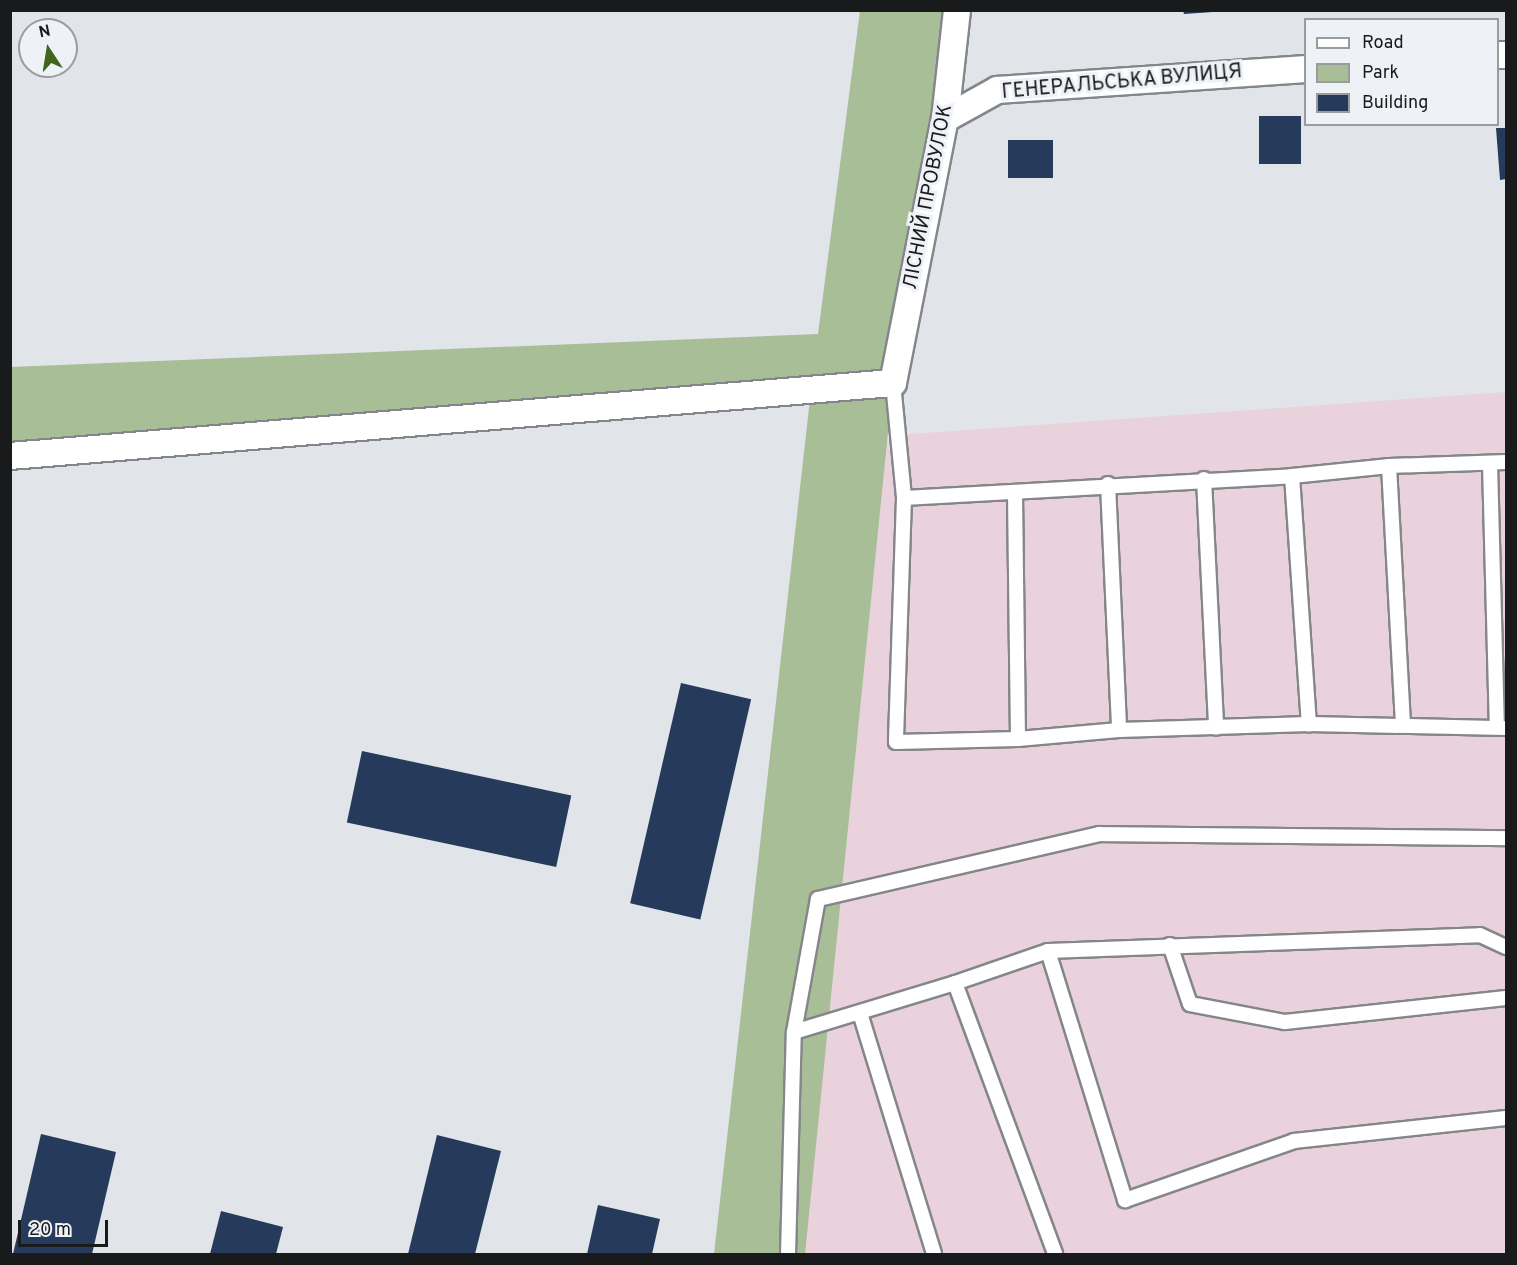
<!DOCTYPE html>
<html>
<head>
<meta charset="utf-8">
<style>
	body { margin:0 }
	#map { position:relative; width:1517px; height:1265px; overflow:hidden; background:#e1e4e9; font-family:Overpass,sans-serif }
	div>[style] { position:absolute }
	.industrial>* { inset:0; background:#ead2dd }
	.green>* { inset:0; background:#a7be97 }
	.building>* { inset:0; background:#263b5b; transform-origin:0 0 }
	.roads { filter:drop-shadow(2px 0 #84868b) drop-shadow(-2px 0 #84868b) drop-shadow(0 2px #84868b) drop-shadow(0 -2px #84868b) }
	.service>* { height:14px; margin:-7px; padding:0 7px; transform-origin:7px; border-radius:7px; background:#fff }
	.minor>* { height:26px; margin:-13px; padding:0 13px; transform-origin:13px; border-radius:13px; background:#fff }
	span { translate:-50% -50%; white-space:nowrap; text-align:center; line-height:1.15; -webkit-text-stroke:6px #eef1f6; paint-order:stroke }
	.street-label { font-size:20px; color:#191a1c }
	.frame { position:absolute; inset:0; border:12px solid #191a1c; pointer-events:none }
	.legend { position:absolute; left:1304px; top:18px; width:195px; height:108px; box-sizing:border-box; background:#eef1f6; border:2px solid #999b9f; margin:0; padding:8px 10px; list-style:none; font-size:18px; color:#191a1c }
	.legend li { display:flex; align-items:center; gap:12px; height:30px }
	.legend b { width:30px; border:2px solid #999b9f }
	.north { position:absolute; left:18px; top:18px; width:60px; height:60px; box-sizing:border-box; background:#eef1f6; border:2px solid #999b9f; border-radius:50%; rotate:348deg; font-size:16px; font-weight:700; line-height:24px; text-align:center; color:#191a1c }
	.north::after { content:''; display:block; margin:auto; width:21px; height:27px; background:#42651d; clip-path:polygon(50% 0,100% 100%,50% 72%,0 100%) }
	.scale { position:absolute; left:18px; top:1220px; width:90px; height:27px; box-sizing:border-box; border:3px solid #191a1c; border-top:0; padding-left:8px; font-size:18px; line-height:21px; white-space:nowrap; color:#191a1c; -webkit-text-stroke:4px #eef1f6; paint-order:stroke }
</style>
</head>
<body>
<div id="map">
	<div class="industrial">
		<i style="clip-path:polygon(1506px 392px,1506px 1254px,788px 1254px,842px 461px,910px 434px)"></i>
	</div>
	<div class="green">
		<i style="clip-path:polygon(860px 11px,957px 11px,893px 383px,805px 1254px,714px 1254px,811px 390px,11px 456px,10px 367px,818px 334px)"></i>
	</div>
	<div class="building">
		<i style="clip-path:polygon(1183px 10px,1213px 10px,1213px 12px,1184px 14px)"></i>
		<i style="left:1259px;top:116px;width:42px;height:48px"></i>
		<i style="clip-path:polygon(1496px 128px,1506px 128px,1506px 179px,1500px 180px)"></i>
		<i style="left:1008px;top:140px;width:45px;height:38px"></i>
		<i style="left:681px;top:683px;width:72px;height:226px;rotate:13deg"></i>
		<i style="left:362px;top:751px;width:214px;height:73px;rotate:12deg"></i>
		<i style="clip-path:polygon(41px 1134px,116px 1152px,92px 1254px,13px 1254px)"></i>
		<i style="clip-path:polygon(437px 1135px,501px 1151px,475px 1254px,408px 1254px)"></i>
		<i style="clip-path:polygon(598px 1205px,660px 1219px,652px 1254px,587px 1254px)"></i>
		<i style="clip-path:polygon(221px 1211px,283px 1227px,276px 1254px,210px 1254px)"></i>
	</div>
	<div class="roads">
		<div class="service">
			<i style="left:893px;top:383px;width:116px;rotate:84.5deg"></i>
			<i style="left:904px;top:498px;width:244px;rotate:91.9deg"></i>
			<i style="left:896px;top:742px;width:122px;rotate:-1.4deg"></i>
			<i style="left:1018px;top:739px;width:101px;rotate:-5.1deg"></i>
			<i style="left:1119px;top:730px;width:190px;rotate:-1.8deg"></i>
			<i style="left:1309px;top:724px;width:197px;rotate:1.2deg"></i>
			<i style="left:1490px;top:464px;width:263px;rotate:88.5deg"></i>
			<i style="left:1389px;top:466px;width:260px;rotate:86.9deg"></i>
			<i style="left:1292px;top:476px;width:249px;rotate:86.1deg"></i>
			<i style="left:1204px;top:479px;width:249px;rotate:87.2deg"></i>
			<i style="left:1108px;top:484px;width:246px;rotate:87.4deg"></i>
			<i style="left:1015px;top:493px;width:246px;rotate:89.3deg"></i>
			<i style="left:904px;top:498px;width:389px;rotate:-3.2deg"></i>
			<i style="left:1292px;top:476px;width:98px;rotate:-5.9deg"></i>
			<i style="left:1389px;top:466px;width:117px;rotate:-2deg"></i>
			<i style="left:1170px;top:945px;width:62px;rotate:71.3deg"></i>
			<i style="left:1190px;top:1004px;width:97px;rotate:10.7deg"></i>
			<i style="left:1285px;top:1022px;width:222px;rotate:-6.2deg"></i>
			<i style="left:1048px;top:951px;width:261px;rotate:72.8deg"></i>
			<i style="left:1125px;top:1200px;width:179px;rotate:-19.2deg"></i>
			<i style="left:1294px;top:1141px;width:213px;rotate:-6.2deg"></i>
			<i style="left:955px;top:983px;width:289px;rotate:69.7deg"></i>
			<i style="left:860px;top:1013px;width:252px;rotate:72.9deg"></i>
			<i style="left:794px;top:1032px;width:168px;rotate:-16.9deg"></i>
			<i style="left:955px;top:983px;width:98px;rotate:-19deg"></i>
			<i style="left:1048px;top:951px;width:432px;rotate:-2.1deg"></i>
			<i style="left:1480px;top:935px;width:29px;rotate:25deg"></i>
			<i style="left:788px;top:1254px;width:222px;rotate:-88.5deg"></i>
			<i style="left:794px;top:1032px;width:135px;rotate:-79.8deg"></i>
			<i style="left:818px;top:899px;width:288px;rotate:-13deg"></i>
			<i style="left:1099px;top:834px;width:407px;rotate:0.6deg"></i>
		</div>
		<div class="minor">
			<i style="left:1498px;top:55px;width:8px"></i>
			<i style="left:945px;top:119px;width:60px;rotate:-29.1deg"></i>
			<i style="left:997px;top:90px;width:310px;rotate:-3.9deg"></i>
			<i style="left:10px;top:456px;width:886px;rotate:-4.73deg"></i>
			<i style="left:893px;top:383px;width:269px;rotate:-78.9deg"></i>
			<i style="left:945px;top:119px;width:110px;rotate:-83.7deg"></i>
		</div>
	</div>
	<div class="street-label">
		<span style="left:1122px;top:83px;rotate:-5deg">ГЕНЕРАЛЬСЬКА ВУЛИЦЯ</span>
		<span style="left:929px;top:197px;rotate:-79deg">ЛІСНИЙ ПРОВУЛОК</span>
	</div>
	<div class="frame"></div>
	<ul class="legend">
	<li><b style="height:8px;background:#fff"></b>Road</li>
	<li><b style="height:16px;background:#a7be97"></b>Park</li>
	<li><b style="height:16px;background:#263b5b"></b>Building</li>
	</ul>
	<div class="north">N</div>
	<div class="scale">20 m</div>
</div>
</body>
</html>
